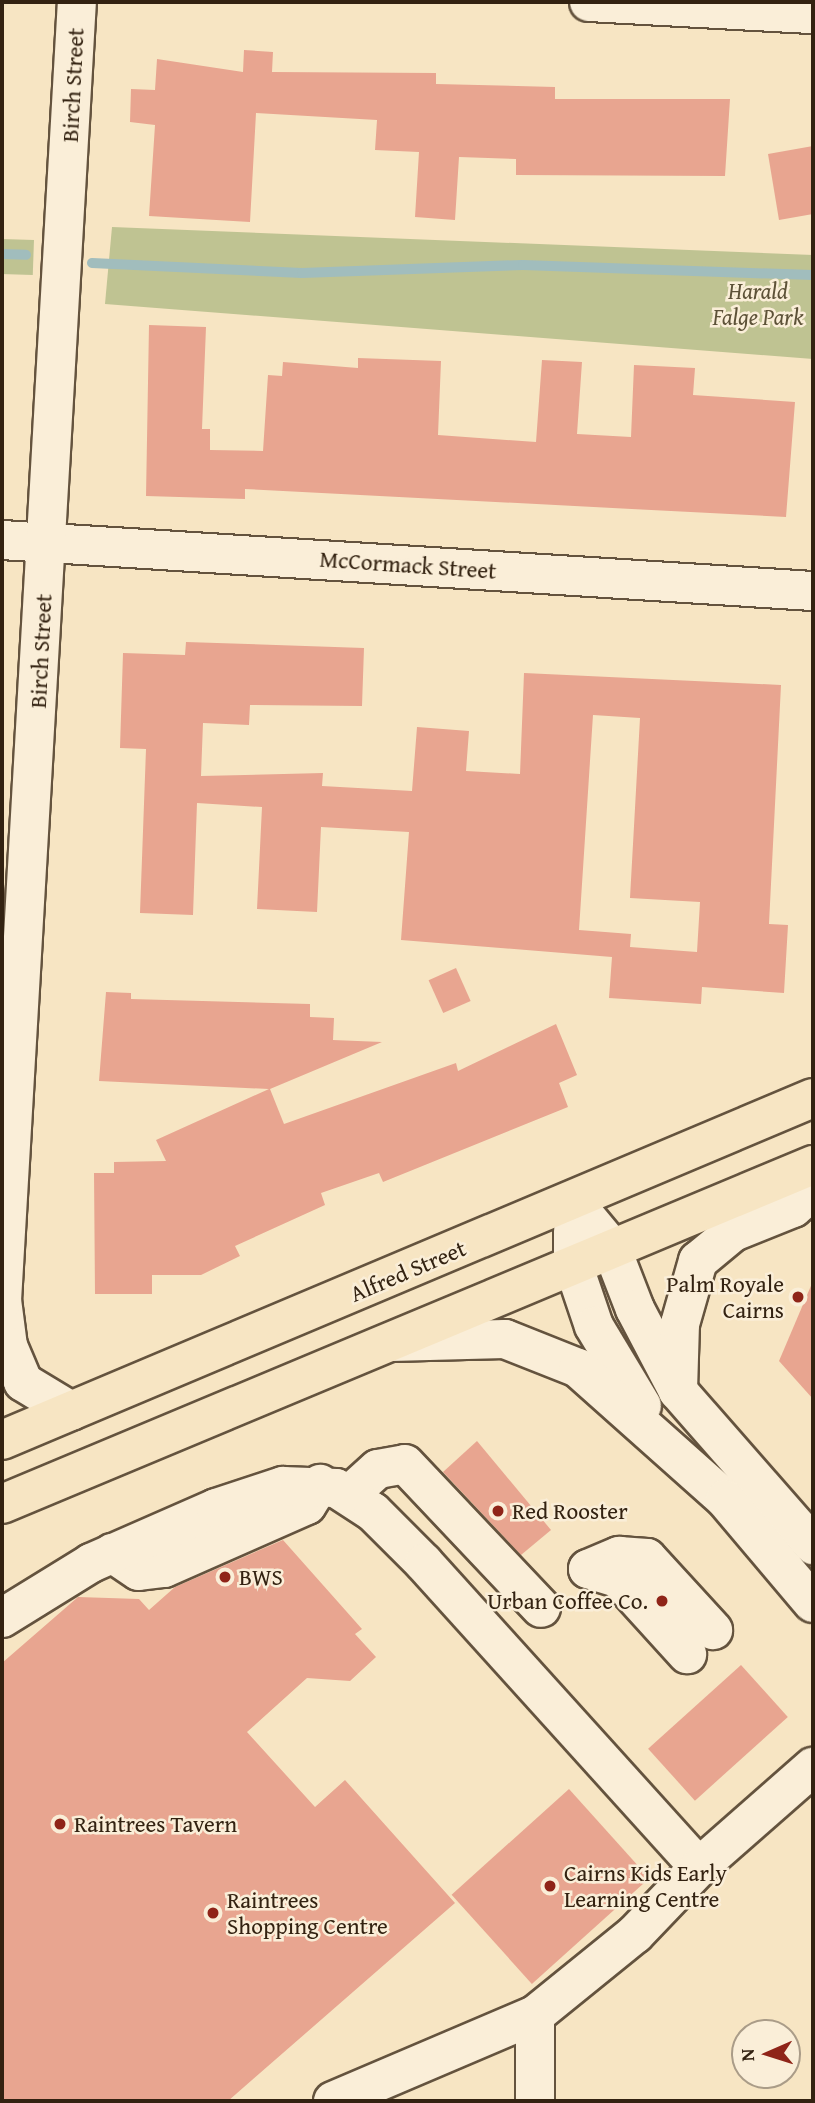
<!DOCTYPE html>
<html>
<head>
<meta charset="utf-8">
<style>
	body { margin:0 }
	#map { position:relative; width:815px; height:2103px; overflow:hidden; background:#f7e5c3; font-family:"Gentium Book Plus",serif }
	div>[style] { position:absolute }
	.green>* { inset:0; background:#bfc392; transform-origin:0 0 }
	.stream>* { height:10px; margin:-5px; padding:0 5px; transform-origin:5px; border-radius:5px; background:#a1bdbd }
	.building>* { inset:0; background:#e8a590; transform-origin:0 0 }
	.roads { filter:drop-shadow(2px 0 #64533e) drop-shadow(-2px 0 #64533e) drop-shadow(0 2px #64533e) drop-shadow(0 -2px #64533e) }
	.minor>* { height:38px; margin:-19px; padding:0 19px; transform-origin:19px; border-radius:19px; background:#faeed8 }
	.major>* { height:38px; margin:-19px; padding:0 19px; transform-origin:19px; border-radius:19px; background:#f7e5c3 }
	.dots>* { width:19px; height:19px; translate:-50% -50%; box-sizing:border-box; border:4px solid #faeed8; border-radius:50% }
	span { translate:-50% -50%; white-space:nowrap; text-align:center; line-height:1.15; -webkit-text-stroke:5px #faeed8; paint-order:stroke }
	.street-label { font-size:23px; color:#321 }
	.park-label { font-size:23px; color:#5d5238; font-style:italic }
	.poi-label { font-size:23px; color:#321 }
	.right { translate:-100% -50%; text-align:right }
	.left { translate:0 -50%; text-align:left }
	.frame { position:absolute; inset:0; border:4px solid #321; pointer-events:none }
	.north { position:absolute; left:731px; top:2019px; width:70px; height:70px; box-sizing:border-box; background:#faeed8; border:2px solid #aa9c88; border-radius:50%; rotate:267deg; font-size:19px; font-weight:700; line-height:28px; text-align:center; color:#321 }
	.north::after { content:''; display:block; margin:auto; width:24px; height:32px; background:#8f2418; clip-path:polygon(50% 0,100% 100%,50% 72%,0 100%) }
</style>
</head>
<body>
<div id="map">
	<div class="green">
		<i style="clip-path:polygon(112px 227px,813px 255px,813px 359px,105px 304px)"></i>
		<i style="left:2px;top:239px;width:32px;height:35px;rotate:2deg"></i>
	</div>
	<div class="stream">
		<i style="left:2px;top:254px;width:24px;rotate:2deg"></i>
		<i style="left:92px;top:263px;width:210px;rotate:2.7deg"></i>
		<i style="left:302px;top:273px;width:221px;rotate:-2.1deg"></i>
		<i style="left:523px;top:265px;width:290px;rotate:2deg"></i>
	</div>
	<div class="building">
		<i style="clip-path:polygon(244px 50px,273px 52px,272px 72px,436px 73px,436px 84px,555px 87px,555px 99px,730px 99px,725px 176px,516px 175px,516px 159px,459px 157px,455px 220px,415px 217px,419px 152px,375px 150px,377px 120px,256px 113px,250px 222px,149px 216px,155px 125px,130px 122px,131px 89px,155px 90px,157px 59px,243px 72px)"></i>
		<i style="clip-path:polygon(813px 146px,813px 214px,779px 220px,768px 154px)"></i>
		<i style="clip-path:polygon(149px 325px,206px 327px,202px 429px,210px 429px,210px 450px,263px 451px,268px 375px,282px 376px,283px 362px,358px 368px,358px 358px,441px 361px,438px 435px,536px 442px,542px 360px,582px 362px,577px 434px,631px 437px,634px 365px,695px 368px,693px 395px,795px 402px,786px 517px,245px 489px,245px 499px,146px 496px)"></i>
		<i style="clip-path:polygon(evenodd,186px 642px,364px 648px,362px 706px,250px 705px,249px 725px,203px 723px,201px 776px,323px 773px,322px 786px,412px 791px,417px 727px,469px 731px,466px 771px,520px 774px,524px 673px,781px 685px,769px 924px,788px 925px,784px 993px,702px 987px,701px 1004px,609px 998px,612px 957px,401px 940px,409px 832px,321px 827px,317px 912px,257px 909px,262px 807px,197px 803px,193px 915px,140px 913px,146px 749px,120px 748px,123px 653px,185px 655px,186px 642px,593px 715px,640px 718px,630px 898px,700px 902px,697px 952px,630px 947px,631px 934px,579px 930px,593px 715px)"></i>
		<i style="left:456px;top:968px;width:36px;height:30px;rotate:66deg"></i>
		<i style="clip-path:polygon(106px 992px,131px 993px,131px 999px,310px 1004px,310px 1017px,334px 1018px,333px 1040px,382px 1042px,270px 1089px,284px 1124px,456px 1063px,458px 1071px,556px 1024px,577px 1075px,559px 1083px,568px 1107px,383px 1182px,379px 1173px,321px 1193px,325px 1205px,235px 1246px,240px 1256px,201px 1275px,152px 1275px,152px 1294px,95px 1294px,94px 1173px,114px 1173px,114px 1162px,166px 1161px,156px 1140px,269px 1089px,99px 1081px)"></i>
		<i style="clip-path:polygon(813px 1281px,813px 1399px,779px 1361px)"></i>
		<i style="clip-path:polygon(477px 1441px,551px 1530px,521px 1555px,443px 1472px)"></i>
		<i style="clip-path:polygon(283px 1540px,362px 1629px,355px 1634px,376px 1657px,350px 1681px,307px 1678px,247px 1732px,315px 1807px,345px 1780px,455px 1903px,228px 2101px,2px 2101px,2px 1663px,78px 1597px,139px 1599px,149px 1610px,175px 1587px)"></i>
		<i style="left:741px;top:1665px;width:70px;height:125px;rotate:48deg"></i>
		<i style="left:569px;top:1789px;width:120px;height:158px;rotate:48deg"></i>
	</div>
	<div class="roads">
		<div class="minor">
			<i style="left:589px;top:2px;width:224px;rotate:3.1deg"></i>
			<i style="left:2px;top:540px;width:813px;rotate:3.6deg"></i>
			<i style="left:573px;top:1201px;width:60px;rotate:50.4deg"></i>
			<i style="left:611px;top:1247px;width:66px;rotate:68.8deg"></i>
			<i style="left:635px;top:1309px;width:93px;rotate:62.3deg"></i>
			<i style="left:678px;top:1391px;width:205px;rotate:48.8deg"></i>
			<i style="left:573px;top:1231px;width:33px;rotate:90deg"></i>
			<i style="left:573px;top:1264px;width:65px;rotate:71.3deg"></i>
			<i style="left:594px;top:1326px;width:93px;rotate:59deg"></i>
			<i style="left:2px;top:1300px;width:46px;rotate:82.6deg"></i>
			<i style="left:8px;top:1346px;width:39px;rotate:67deg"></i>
			<i style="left:23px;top:1382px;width:56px;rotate:31.1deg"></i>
			<i style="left:2px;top:1301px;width:1301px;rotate:-86.7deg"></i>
			<i style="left:391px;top:1342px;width:114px;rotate:-1.5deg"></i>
			<i style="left:505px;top:1339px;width:79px;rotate:21.7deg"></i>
			<i style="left:578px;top:1368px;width:197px;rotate:41.7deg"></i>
			<i style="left:725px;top:1499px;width:136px;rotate:49.8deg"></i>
			<i style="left:678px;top:1391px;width:67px;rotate:-88.3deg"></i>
			<i style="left:680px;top:1324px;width:66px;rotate:-74.1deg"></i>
			<i style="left:698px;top:1261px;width:45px;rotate:-39.6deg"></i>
			<i style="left:733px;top:1232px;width:65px;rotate:-21.8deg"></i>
			<i style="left:793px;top:1208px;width:26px;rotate:-40deg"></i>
			<i style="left:351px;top:1493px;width:36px;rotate:-42deg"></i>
			<i style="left:378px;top:1469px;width:27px;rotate:-10deg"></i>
			<i style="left:405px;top:1464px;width:198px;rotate:46.6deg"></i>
			<i style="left:112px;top:1553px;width:32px;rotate:34deg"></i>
			<i style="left:139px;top:1571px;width:25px;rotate:-7deg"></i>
			<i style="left:164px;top:1568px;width:156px;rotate:-23.8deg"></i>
			<i style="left:307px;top:1505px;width:25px;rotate:-58deg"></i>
			<i style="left:588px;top:1569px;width:34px;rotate:-23deg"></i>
			<i style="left:619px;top:1556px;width:28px;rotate:4deg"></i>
			<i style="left:647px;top:1558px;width:98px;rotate:47.5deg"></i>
			<i style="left:588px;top:1569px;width:31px;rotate:17deg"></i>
			<i style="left:618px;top:1578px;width:103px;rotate:47.8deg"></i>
			<i style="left:2px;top:1618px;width:105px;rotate:-31.7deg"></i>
			<i style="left:91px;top:1563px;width:137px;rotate:-23.7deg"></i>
			<i style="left:216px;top:1508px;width:71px;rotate:-18.2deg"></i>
			<i style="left:283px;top:1486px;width:53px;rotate:2.2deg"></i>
			<i style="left:336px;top:1488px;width:44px;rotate:33deg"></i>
			<i style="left:373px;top:1512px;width:72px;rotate:45deg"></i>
			<i style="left:424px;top:1563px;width:410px;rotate:47.9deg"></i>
			<i style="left:333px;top:2101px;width:220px;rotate:-23.1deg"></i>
			<i style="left:535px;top:2101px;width:86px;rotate:-90deg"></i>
			<i style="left:535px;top:2015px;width:129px;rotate:-39deg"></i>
			<i style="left:635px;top:1934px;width:93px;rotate:-46.3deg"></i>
			<i style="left:699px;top:1867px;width:152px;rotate:-41.3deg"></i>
		</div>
		<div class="major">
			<i style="left:2px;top:1440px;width:880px;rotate:-22.87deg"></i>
			<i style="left:2px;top:1504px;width:879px;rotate:-22.69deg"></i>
		</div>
	</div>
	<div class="dots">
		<i style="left:798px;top:1297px;background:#8f2418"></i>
		<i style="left:498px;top:1511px;background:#8f2418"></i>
		<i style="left:225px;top:1577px;background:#8f2418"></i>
		<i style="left:662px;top:1601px;background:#8f2418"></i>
		<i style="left:60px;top:1824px;background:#8f2418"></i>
		<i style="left:550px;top:1886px;background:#8f2418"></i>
		<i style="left:213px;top:1913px;background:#8f2418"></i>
	</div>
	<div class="street-label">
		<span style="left:73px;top:85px;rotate:-87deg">Birch Street</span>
		<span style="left:408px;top:565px;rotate:4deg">McCormack Street</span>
		<span style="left:41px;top:651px;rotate:-87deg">Birch Street</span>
		<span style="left:408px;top:1271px;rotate:-23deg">Alfred Street</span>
	</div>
	<div class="park-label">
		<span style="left:758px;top:304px">Harald<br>Falge Park</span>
	</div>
	<div class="poi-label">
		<span class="right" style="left:784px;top:1297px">Palm Royale<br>Cairns</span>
		<span class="left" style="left:512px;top:1511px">Red Rooster</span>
		<span class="left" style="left:239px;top:1577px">BWS</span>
		<span class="right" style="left:648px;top:1601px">Urban Coffee Co.</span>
		<span class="left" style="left:74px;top:1824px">Raintrees Tavern</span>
		<span class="left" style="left:564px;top:1886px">Cairns Kids Early<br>Learning Centre</span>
		<span class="left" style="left:227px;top:1913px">Raintrees<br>Shopping Centre</span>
	</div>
	<div class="frame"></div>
	<div class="north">N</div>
</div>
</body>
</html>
